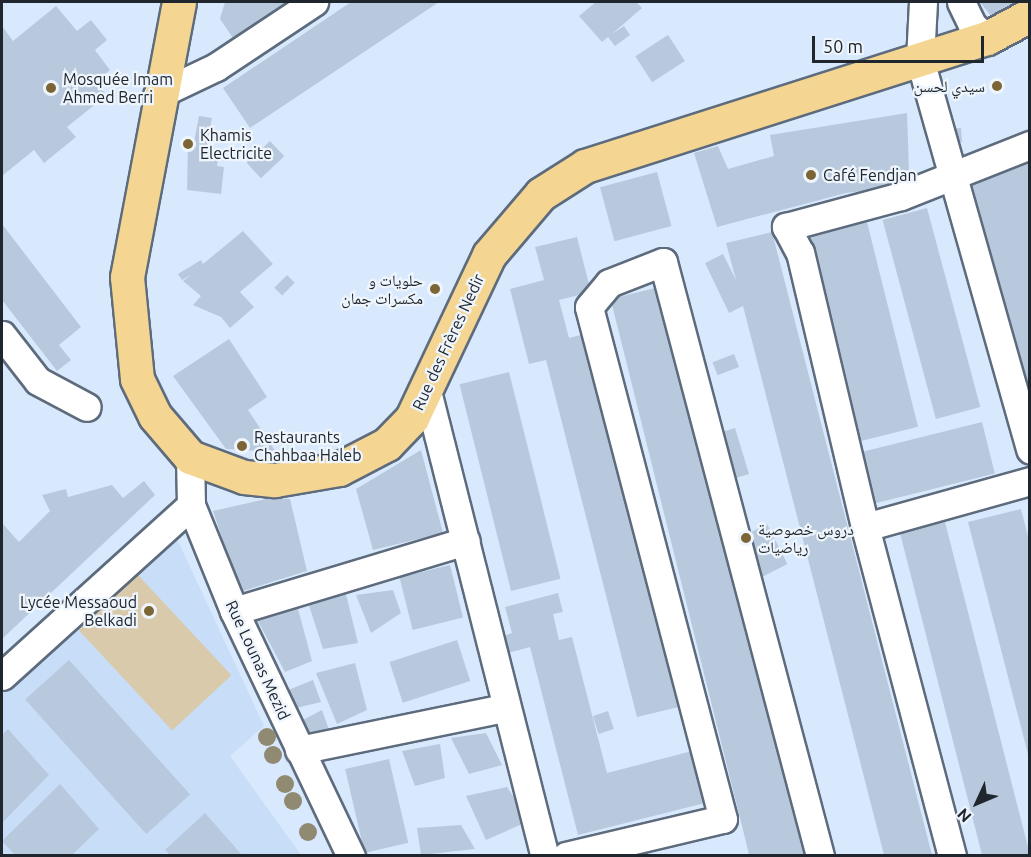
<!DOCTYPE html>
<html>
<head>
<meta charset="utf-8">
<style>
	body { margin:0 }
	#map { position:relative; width:1031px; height:857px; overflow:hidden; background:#d8e9fe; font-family:Ubuntu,"Noto Naskh Arabic",sans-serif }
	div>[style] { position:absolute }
	.built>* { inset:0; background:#c8ddf8 }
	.green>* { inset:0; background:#d9caac; transform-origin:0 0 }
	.building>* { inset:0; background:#b9c9dd; transform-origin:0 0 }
	.roads { filter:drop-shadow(2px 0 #5d6b7d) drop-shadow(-2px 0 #5d6b7d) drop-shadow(0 2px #5d6b7d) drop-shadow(0 -2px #5d6b7d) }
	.minor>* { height:27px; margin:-13.5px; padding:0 13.5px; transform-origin:13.5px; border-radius:13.5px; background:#fff }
	.major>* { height:33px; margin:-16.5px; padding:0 16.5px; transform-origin:16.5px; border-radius:16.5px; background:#f4d692 }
	.trees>* { width:18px; height:18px; margin:-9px; border-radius:50%; background:#908a72 }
	.dots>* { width:16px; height:16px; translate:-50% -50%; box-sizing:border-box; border:3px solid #eef5fd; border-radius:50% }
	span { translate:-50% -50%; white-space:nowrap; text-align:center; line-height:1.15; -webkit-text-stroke:4.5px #eef5fd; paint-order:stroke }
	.poi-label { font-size:16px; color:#20262d }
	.left { translate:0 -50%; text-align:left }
	.right { translate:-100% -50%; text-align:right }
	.street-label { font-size:16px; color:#20262d }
	.frame { position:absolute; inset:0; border:3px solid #20262d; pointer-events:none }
	.north { position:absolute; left:947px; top:773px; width:60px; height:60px; -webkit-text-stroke:4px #eef5fd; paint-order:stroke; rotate:226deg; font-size:16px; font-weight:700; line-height:24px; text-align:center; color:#20262d }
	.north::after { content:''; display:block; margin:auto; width:21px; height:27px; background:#20262d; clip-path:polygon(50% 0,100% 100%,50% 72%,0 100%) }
	.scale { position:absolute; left:812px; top:36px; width:172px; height:27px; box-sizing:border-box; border:3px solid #20262d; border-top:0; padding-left:8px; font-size:18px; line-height:21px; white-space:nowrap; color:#20262d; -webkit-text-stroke:4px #eef5fd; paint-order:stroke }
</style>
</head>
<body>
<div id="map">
	<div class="built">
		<i style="clip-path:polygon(172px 528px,264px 726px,230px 756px,301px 855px,2px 856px,2px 694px)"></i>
	</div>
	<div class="green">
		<i style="left:138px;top:575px;width:137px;height:81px;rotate:47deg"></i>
	</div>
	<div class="building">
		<i style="clip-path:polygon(225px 2px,293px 2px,235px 41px,220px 19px)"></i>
		<i style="clip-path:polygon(351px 2px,439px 2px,250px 128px,223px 88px)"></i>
		<i style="clip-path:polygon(596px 2px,636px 2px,642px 8px,612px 34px,624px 26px,630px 35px,615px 46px,608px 37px,602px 42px,579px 16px)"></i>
		<i style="clip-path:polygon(980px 2px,1019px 2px,994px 20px)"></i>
		<i style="clip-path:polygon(56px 6px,77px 31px,91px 20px,107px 40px,95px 50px,110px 70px,95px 82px,107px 95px,67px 127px,76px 137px,44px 163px,34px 150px,2px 176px,2px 26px,13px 41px)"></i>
		<i style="left:668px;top:35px;width:31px;height:39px;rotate:57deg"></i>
		<i style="clip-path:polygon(907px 113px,909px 171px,896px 173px,896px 187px,846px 193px,717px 227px,694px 153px,718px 146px,728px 169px,774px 156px,770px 135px)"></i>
		<i style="clip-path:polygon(199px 116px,212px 118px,206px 149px,219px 151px,217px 166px,224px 167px,221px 194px,187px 190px,188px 144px,193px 147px)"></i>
		<i style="left:961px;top:128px;width:14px;height:19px;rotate:86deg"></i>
		<i style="left:270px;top:141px;width:21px;height:32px;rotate:47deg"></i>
		<i style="clip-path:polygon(1029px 159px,1029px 433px,964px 182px)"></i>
		<i style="left:657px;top:172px;width:56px;height:59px;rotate:75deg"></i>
		<i style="left:927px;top:208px;width:206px;height:46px;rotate:75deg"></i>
		<i style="left:867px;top:222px;width:211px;height:63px;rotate:76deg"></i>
		<i style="clip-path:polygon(2px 224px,81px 327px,59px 345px,71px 360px,57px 371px,2px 300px)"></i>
		<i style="clip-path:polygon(243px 231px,273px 264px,240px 292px,254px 307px,230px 328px,221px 317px,193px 305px,201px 296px,183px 281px,191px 275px,182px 280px,178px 274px,201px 260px,203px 264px)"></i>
		<i style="clip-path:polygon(772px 232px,932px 855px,884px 855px,743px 306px,729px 313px,705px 263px,723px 254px,736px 280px,726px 243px)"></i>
		<i style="clip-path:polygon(577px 237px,591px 292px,559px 300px,569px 338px,588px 333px,683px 706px,637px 717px,546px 360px,529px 364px,510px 289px,544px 280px,535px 247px)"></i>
		<i style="left:287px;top:275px;width:11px;height:18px;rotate:45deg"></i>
		<i style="left:663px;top:286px;width:588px;height:54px;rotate:76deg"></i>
		<i style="clip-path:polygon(229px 339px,267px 397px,248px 410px,276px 452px,226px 449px,173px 376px)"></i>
		<i style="left:734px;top:354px;width:14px;height:23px;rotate:69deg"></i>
		<i style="left:509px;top:372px;width:213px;height:51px;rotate:76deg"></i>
		<i style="left:982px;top:422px;width:53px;height:126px;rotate:76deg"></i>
		<i style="left:735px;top:428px;width:48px;height:23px;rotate:73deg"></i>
		<i style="clip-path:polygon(421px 450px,443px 533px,373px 550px,356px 489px)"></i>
		<i style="clip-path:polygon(144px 481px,155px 495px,2px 639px,2px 523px,19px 542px,50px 511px,42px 495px,66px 489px,68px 497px,112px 485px,123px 498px)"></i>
		<i style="clip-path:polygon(266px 499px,290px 499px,307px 571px,240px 592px,213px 511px)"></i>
		<i style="clip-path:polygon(1021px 509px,1029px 540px,1029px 758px,968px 522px)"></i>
		<i style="clip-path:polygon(945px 522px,1029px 851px,1029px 855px,982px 855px,900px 533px)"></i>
		<i style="left:767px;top:524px;width:45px;height:34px;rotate:63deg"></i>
		<i style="left:450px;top:565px;width:54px;height:52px;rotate:76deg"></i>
		<i style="clip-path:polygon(344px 586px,358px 643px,323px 649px,306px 596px)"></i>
		<i style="clip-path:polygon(393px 590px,401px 613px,371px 633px,356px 595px)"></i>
		<i style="clip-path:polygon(558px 593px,563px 612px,553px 614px,559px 640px,572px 637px,607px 773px,692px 751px,705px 803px,578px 835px,530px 647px,508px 653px,504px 636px,512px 633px,505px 607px)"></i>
		<i style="clip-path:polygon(298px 609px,312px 661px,285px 672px,252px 610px)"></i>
		<i style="left:457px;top:640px;width:43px;height:71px;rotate:72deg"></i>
		<i style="left:69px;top:660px;width:181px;height:59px;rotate:48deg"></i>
		<i style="clip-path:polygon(355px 663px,367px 710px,337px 724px,316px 673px)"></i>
		<i style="clip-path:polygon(313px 680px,321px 702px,296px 708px,286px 691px)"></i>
		<i style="clip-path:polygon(322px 710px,329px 730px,310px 739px,303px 720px)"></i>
		<i style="left:608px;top:711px;width:19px;height:16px;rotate:72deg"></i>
		<i style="clip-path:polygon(8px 729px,49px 775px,2px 823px,2px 735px)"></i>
		<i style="clip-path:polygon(486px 733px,502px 765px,469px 774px,451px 738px)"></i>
		<i style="clip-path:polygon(440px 744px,445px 778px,415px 786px,402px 751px)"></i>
		<i style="left:389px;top:759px;width:86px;height:45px;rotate:77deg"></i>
		<i style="clip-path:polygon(60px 784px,99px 829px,72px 855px,15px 855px,2px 841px)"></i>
		<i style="clip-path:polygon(507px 787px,529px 821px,486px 840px,466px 796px)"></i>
		<i style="clip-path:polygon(205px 813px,242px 855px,170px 855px,165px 850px)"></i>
		<i style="clip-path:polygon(461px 825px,475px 849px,421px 855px,417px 828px)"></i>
	</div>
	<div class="roads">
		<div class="minor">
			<i style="left:923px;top:2px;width:58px;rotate:93deg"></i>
			<i style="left:920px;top:60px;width:405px;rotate:74.2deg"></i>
			<i style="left:961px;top:2px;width:25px;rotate:64deg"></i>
			<i style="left:972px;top:25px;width:20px;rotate:41deg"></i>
			<i style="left:157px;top:95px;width:65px;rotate:-25.4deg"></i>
			<i style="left:216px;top:67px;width:118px;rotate:-33.6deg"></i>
			<i style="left:2px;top:335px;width:58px;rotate:52deg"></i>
			<i style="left:38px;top:381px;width:55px;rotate:28deg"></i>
			<i style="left:427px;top:391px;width:480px;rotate:75.8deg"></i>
			<i style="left:190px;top:457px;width:48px;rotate:88.8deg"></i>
			<i style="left:191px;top:505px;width:114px;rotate:67.9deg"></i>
			<i style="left:234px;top:611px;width:272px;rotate:64.5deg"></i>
			<i style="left:865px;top:527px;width:171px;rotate:-15.6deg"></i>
			<i style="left:234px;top:611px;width:242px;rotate:-16.8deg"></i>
			<i style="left:2px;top:676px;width:255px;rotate:-42.1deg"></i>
			<i style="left:299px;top:750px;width:208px;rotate:-11.6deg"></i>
			<i style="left:566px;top:856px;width:161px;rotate:-13.3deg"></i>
			<i style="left:723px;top:819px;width:529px;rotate:-104.67deg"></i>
			<i style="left:589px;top:307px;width:31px;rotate:-50deg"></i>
			<i style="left:609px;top:283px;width:58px;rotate:-21.3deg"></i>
			<i style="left:663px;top:262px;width:614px;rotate:75.19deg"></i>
			<i style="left:952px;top:856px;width:340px;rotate:-104.8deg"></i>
			<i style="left:865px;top:527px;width:282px;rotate:-103.3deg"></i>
			<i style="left:800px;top:253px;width:30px;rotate:-118deg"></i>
			<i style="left:786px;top:227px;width:119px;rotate:-15.1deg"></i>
			<i style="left:901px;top:196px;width:139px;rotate:-21.6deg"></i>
		</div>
		<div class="major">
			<i style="left:179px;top:2px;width:280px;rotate:100.7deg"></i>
			<i style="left:127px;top:277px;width:102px;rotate:84.4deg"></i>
			<i style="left:137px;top:379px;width:41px;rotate:64.1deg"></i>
			<i style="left:155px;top:416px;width:54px;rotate:49.5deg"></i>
			<i style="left:190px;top:457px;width:58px;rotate:20.3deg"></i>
			<i style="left:244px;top:477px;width:31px;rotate:6deg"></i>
			<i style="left:275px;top:480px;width:65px;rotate:-9.8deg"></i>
			<i style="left:339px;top:469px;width:54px;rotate:-27.5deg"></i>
			<i style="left:387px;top:444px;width:36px;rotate:-46deg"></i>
			<i style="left:412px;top:418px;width:180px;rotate:-64.7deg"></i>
			<i style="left:489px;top:255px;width:80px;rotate:-49.6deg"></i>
			<i style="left:541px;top:194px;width:52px;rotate:-32.5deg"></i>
			<i style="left:585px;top:166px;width:422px;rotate:-17.7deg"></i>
			<i style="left:987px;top:38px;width:49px;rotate:-28.1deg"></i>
		</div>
	</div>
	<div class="trees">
		<i style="left:267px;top:737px"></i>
		<i style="left:273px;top:755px"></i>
		<i style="left:285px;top:784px"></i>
		<i style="left:293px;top:801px"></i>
		<i style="left:308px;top:832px"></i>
	</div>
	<div class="dots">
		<i style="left:997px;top:86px;background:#7c6535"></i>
		<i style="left:51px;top:88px;background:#7c6535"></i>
		<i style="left:188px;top:144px;background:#7c6535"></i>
		<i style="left:811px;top:175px;background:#7c6535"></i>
		<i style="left:435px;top:289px;background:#7c6535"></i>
		<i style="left:242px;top:446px;background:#7c6535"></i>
		<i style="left:746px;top:538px;background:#7c6535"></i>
		<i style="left:149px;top:611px;background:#7c6535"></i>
	</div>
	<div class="poi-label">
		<span class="left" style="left:63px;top:88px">Mosquée Imam<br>Ahmed Berri</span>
		<span class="right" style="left:985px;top:86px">سيدي لحسن</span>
		<span class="left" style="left:200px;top:144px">Khamis<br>Electricite</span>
		<span class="left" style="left:823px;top:175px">Café Fendjan</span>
		<span class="right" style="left:423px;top:289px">حلويات و<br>مكسرات جمان</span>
		<span class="left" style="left:254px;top:446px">Restaurants<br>Chahbaa Haleb</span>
		<span class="left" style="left:758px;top:538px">دروس خصوصية<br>رياضيات</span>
		<span class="right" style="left:137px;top:611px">Lycée Messaoud<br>Belkadi</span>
	</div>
	<div class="street-label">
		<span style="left:448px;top:342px;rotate:-65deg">Rue des Frères Nedir</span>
		<span style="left:258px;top:660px;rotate:65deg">Rue Lounas Mezid</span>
	</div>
	<div class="frame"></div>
	<div class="north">N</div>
	<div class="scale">50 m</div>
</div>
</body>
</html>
